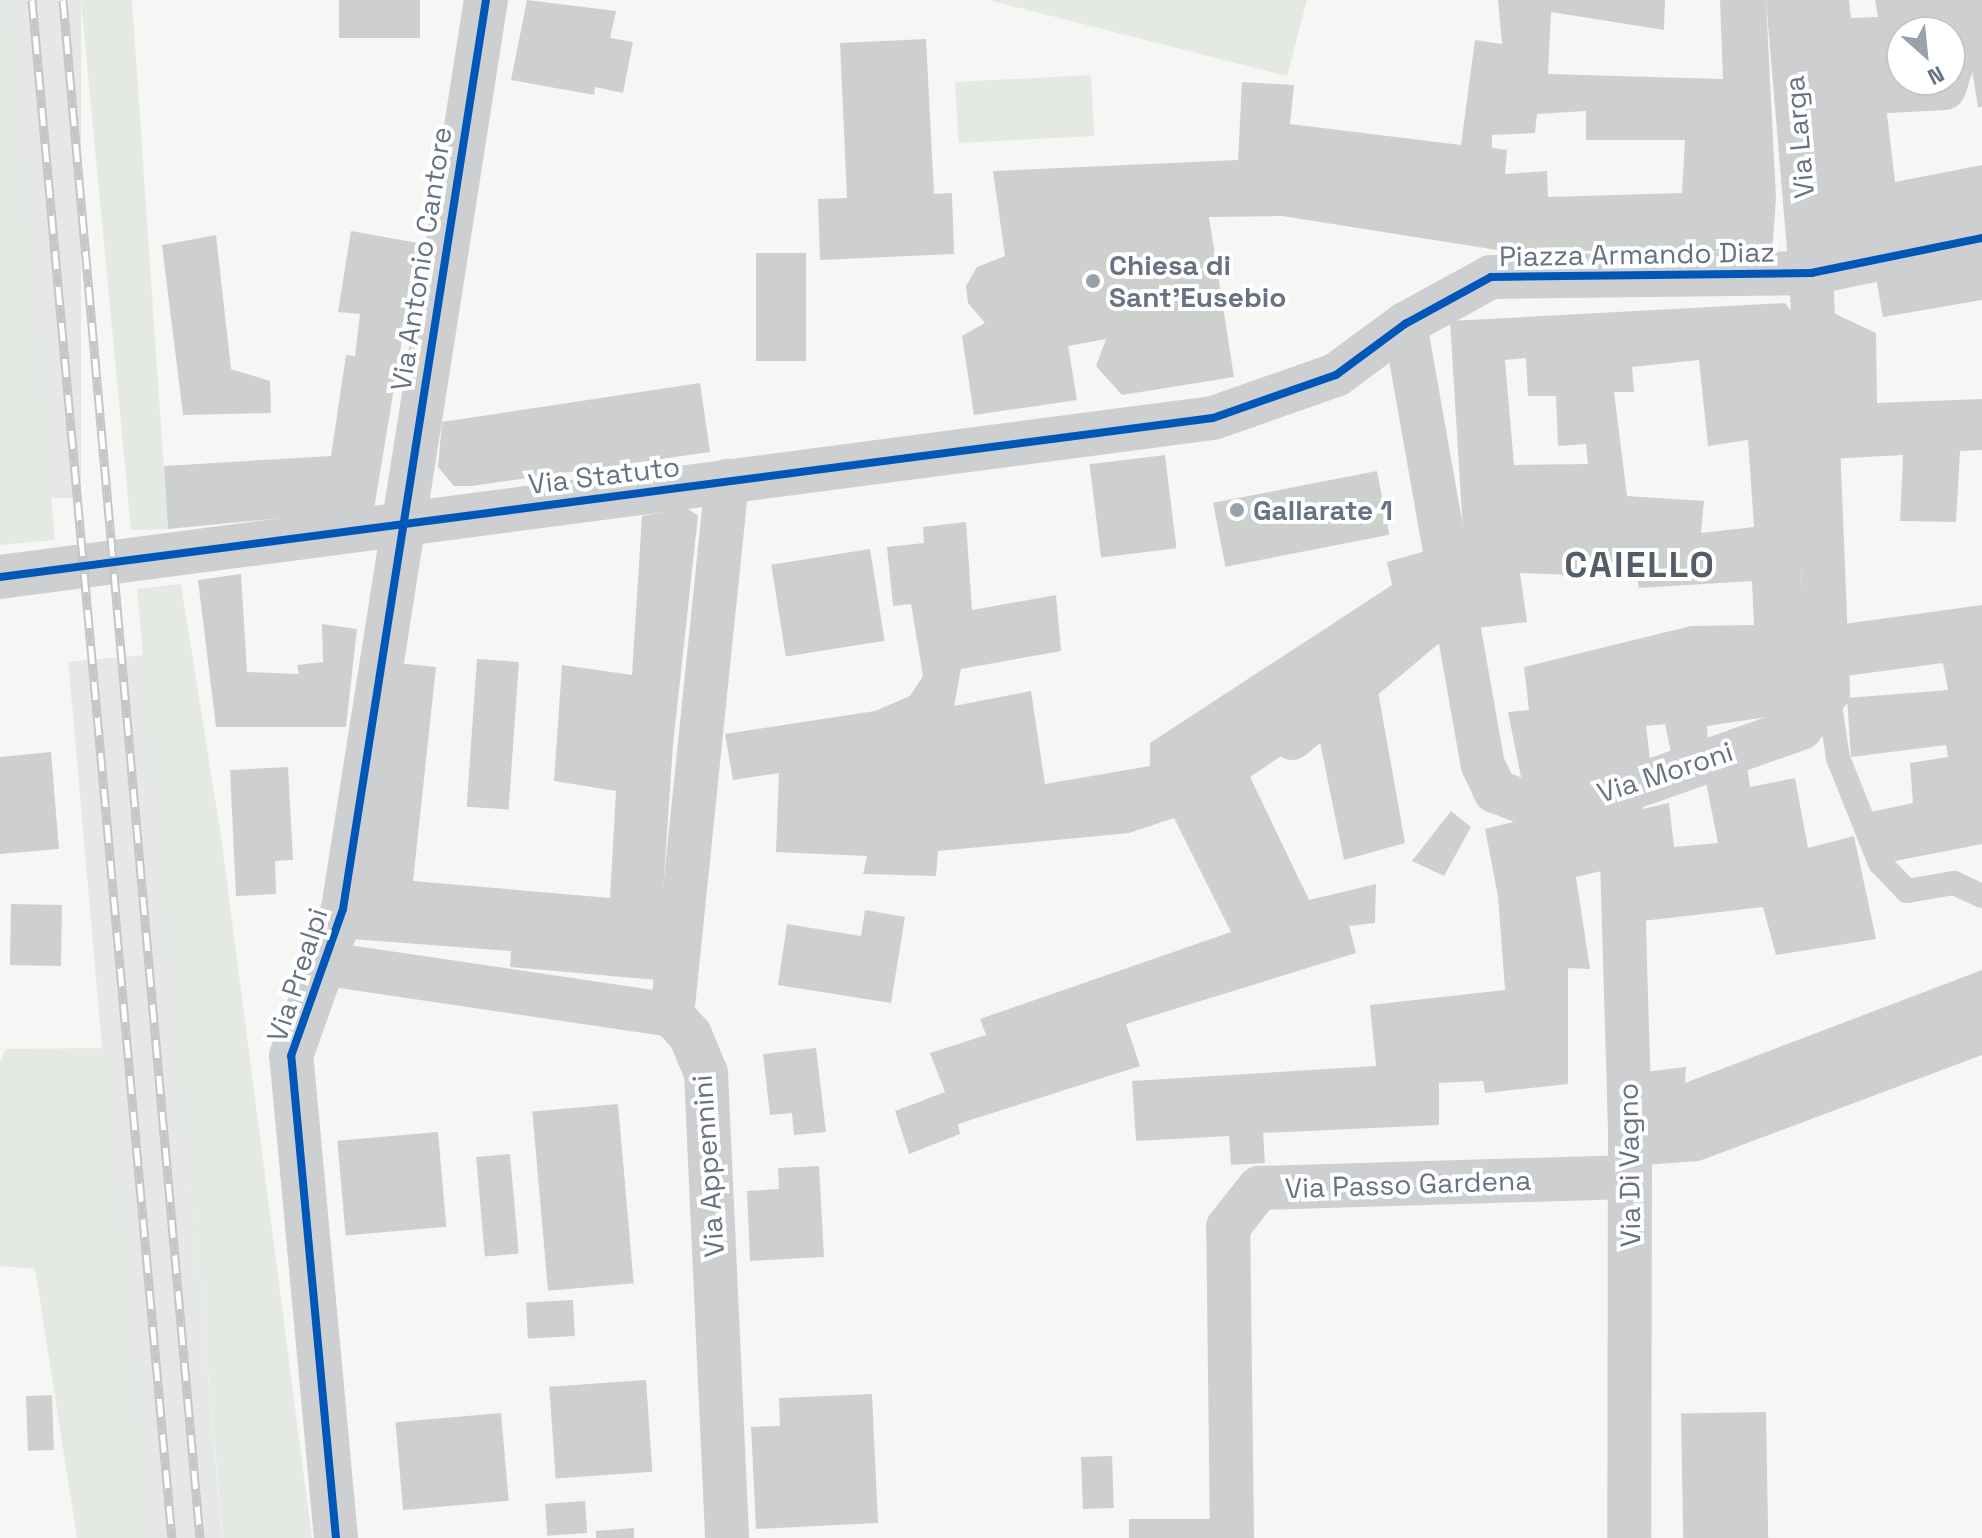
<!DOCTYPE html>
<html>
<head>
<meta charset="utf-8">
<style>
	body { margin:0 }
	#map { position:relative; width:1982px; height:1538px; overflow:hidden; background:#f6f6f5; font-family:"Space Grotesk",sans-serif }
	div>[style] { position:absolute }
	.built>* { inset:0; background:#e6e7e7; transform-origin:0 0 }
	.green>* { inset:0; background:#e5e9e3; transform-origin:0 0 }
	.building>* { inset:0; background:#ced0d0; transform-origin:0 0 }
	.service>* { height:24px; margin:-12px; padding:0 12px; transform-origin:12px; border-radius:12px; background:#cecfd0 }
	.minor>* { height:44px; margin:-22px; padding:0 22px; transform-origin:22px; border-radius:22px; background:#cecfd0 }
	.rail>* { height:9px; margin-top:-4.5px; transform-origin:0; background:repeating-linear-gradient(90deg,#fff 0 18px,#c5c6c6 0 36px); box-sizing:border-box; border-block:2px solid #c5c6c6 }
	.cycleway>* { height:8px; margin:-4px; padding:0 4px; transform-origin:4px; border-radius:4px; background:#0057b8 }
	.dots>* { width:22px; height:22px; translate:-50% -50%; box-sizing:border-box; border:4px solid #fff; border-radius:50% }
	span { translate:-50% -50%; white-space:nowrap; text-align:center; line-height:1.15; -webkit-text-stroke:8px #fff; paint-order:stroke }
	.street-label { font-size:28px; color:#677385 }
	.poi-label { font-size:28px; color:#677385; font-weight:700 }
	.left { translate:0 -50%; text-align:left }
	.district-label { font-size:36px; color:#545e6a; font-weight:700; letter-spacing:2px }
	.north { position:absolute; left:1886px; top:16px; width:80px; height:80px; box-sizing:border-box; background:#fff; border:2px solid #c2c7ce; border-radius:50%; rotate:153deg; font-size:22px; font-weight:700; line-height:32px; text-align:center; color:#677385 }
	.north::after { content:''; display:block; margin:auto; width:28px; height:36px; background:#99a1ac; clip-path:polygon(50% 0,100% 100%,50% 72%,0 100%) }
</style>
</head>
<body>
<div id="map">
	<div class="built">
		<i style="left:7px;top:0;width:74px;height:498px"></i>
		<i style="left:145px;top:655px;width:886px;height:77px;rotate:85deg"></i>
	</div>
	<div class="green">
		<i style="clip-path:polygon(0 0,7px 0,55px 540px,0 545px)"></i>
		<i style="clip-path:polygon(81px 0,132px 0,168px 529px,131px 530px)"></i>
		<i style="clip-path:polygon(988px 0,1307px 0,1287px 76px)"></i>
		<i style="left:1091px;top:75px;width:61px;height:136px;rotate:87deg"></i>
		<i style="clip-path:polygon(181px 584px,221px 836px,312px 1538px,223px 1538px,137px 589px)"></i>
		<i style="clip-path:polygon(106px 1048px,149px 1538px,77px 1538px,35px 1269px,0 1266px,0 1062px,6px 1049px)"></i>
	</div>
	<div class="building">
		<i style="left:339px;top:0;width:81px;height:38px"></i>
		<i style="clip-path:polygon(527px 0,616px 11px,610px 38px,633px 42px,623px 93px,595px 87px,594px 95px,511px 80px)"></i>
		<i style="clip-path:polygon(evenodd,1498px 0,1665px 0,1664px 30px,1551px 12px,1548px 74px,1723px 79px,1720px 0,1766px 0,1776px 199px,1772px 252px,1497px 250px,1282px 216px,1209px 217px,1234px 377px,1122px 395px,1096px 366px,1106px 339px,1068px 346px,1077px 400px,974px 415px,962px 336px,985px 323px,968px 303px,966px 286px,977px 267px,1005px 256px,993px 171px,1238px 160px,1242px 82px,1294px 85px,1290px 124px,1461px 145px,1475px 40px,1502px 44px,1498px 0,1586px 111px,1586px 140px,1685px 140px,1682px 193px,1548px 197px,1547px 171px,1505px 174px,1507px 150px,1492px 148px,1492px 135px,1535px 133px,1537px 114px,1586px 111px)"></i>
		<i style="clip-path:polygon(1796px 0,1849px 0,1851px 18px,1878px 17px,1875px 0,1958px 0,1950px 32px,1902px 32px,1902px 75px,1805px 85px)"></i>
		<i style="clip-path:polygon(926px 39px,934px 194px,952px 193px,954px 254px,820px 260px,818px 199px,847px 198px,840px 43px)"></i>
		<i style="clip-path:polygon(1982px 41px,1982px 107px,1978px 107px,1968px 45px)"></i>
		<i style="clip-path:polygon(1885px 97px,1895px 182px,1982px 165px,1982px 229px,1824px 253px,1806px 103px)"></i>
		<i style="clip-path:polygon(351px 231px,418px 243px,374px 509px,168px 529px,164px 466px,331px 456px,346px 355px,355px 356px,360px 314px,338px 312px)"></i>
		<i style="clip-path:polygon(216px 235px,231px 369px,270px 381px,271px 413px,183px 415px,162px 245px)"></i>
		<i style="clip-path:polygon(1982px 245px,1982px 300px,1883px 317px,1874px 267px)"></i>
		<i style="left:756px;top:253px;width:50px;height:108px"></i>
		<i style="clip-path:polygon(evenodd,1785px 303px,1797px 319px,1804px 455px,1801px 575px,1808px 678px,1801px 699px,1787px 714px,1707px 726px,1708px 745px,1672px 757px,1665px 724px,1646px 726px,1651px 768px,1523px 787px,1508px 712px,1529px 710px,1524px 667px,1691px 626px,1754px 625px,1752px 581px,1639px 588px,1637px 577px,1520px 573px,1527px 622px,1469px 629px,1450px 321px,1785px 303px,1526px 358px,1528px 396px,1556px 396px,1558px 446px,1586px 444px,1588px 464px,1514px 465px,1505px 360px,1526px 358px,1785px 303px,1699px 360px,1708px 446px,1748px 440px,1754px 527px,1701px 533px,1704px 501px,1627px 496px,1614px 392px,1634px 392px,1632px 367px,1699px 360px)"></i>
		<i style="clip-path:polygon(1827px 310px,1876px 333px,1877px 403px,1982px 399px,1982px 450px,1960px 451px,1956px 522px,1900px 521px,1903px 455px,1829px 459px)"></i>
		<i style="clip-path:polygon(700px 383px,710px 452px,472px 486px,454px 486px,438px 467px,442px 422px)"></i>
		<i style="left:1165px;top:455px;width:94px;height:76px;rotate:83deg"></i>
		<i style="left:1377px;top:471px;width:65px;height:167px;rotate:79deg"></i>
		<i style="clip-path:polygon(687px 508px,698px 516px,673px 745px,657px 980px,510px 967px,511px 951px,352px 939px,388px 662px,436px 667px,413px 881px,610px 898px,616px 791px,554px 781px,562px 665px,632px 675px,642px 516px)"></i>
		<i style="clip-path:polygon(966px 522px,972px 610px,1056px 595px,1061px 651px,961px 669px,954px 706px,1031px 691px,1045px 784px,1150px 766px,1150px 743px,1392px 585px,1387px 562px,1429px 550px,1436px 595px,1287px 752px,1250px 777px,1309px 900px,1376px 884px,1375px 923px,1349px 926px,1356px 953px,1126px 1024px,1140px 1066px,958px 1124px,960px 1134px,909px 1154px,895px 1111px,945px 1092px,930px 1053px,986px 1035px,980px 1019px,1231px 932px,1174px 818px,1129px 833px,938px 851px,936px 876px,863px 874px,867px 856px,776px 852px,779px 773px,733px 780px,725px 734px,875px 711px,910px 696px,923px 676px,911px 604px,893px 606px,887px 547px,924px 543px,923px 527px)"></i>
		<i style="left:870px;top:549px;width:93px;height:100px;rotate:81deg"></i>
		<i style="clip-path:polygon(241px 574px,247px 672px,299px 674px,297px 665px,323px 662px,322px 624px,357px 629px,346px 727px,216px 727px,198px 580px)"></i>
		<i style="clip-path:polygon(1982px 605px,1982px 844px,1890px 862px,1870px 812px,1913px 803px,1910px 763px,1948px 757px,1946px 745px,1851px 757px,1847px 698px,1948px 690px,1943px 663px,1838px 677px,1836px 625px)"></i>
		<i style="left:477px;top:659px;width:42px;height:148px;rotate:4deg"></i>
		<i style="clip-path:polygon(1378px 691px,1405px 843px,1344px 860px,1320px 742px)"></i>
		<i style="clip-path:polygon(51px 752px,59px 849px,0 854px,0 757px)"></i>
		<i style="clip-path:polygon(1746px 758px,1750px 787px,1795px 778px,1808px 848px,1854px 836px,1876px 939px,1776px 955px,1763px 907px,1634px 922px,1633px 811px,1669px 803px,1674px 847px,1718px 843px,1704px 772px)"></i>
		<i style="clip-path:polygon(288px 767px,293px 860px,275px 861px,276px 894px,236px 896px,230px 770px)"></i>
		<i style="clip-path:polygon(1598px 801px,1610px 869px,1576px 877px,1590px 969px,1568px 968px,1568px 1084px,1485px 1093px,1483px 1081px,1439px 1083px,1439px 1125px,1263px 1133px,1265px 1163px,1231px 1165px,1229px 1136px,1136px 1141px,1132px 1081px,1376px 1066px,1370px 1005px,1505px 990px,1498px 896px,1485px 829px)"></i>
		<i style="clip-path:polygon(1451px 811px,1471px 827px,1444px 876px,1412px 861px)"></i>
		<i style="left:11px;top:904px;width:51px;height:61px;rotate:1deg"></i>
		<i style="clip-path:polygon(865px 910px,905px 917px,891px 1003px,778px 985px,787px 924px,861px 936px)"></i>
		<i style="clip-path:polygon(1982px 970px,1982px 1055px,1699px 1161px,1643px 1165px,1644px 1072px,1686px 1067px,1685px 1083px)"></i>
		<i style="clip-path:polygon(816px 1048px,826px 1132px,794px 1135px,792px 1113px,770px 1115px,763px 1054px)"></i>
		<i style="left:618px;top:1104px;width:180px;height:86px;rotate:85deg"></i>
		<i style="left:438px;top:1132px;width:95px;height:101px;rotate:85deg"></i>
		<i style="left:510px;top:1154px;width:100px;height:34px;rotate:85deg"></i>
		<i style="clip-path:polygon(819px 1166px,824px 1257px,750px 1261px,747px 1191px,779px 1189px,778px 1168px)"></i>
		<i style="left:573px;top:1300px;width:36px;height:47px;rotate:87deg"></i>
		<i style="left:646px;top:1380px;width:92px;height:97px;rotate:86deg"></i>
		<i style="clip-path:polygon(872px 1394px,878px 1523px,756px 1529px,751px 1427px,780px 1426px,779px 1398px)"></i>
		<i style="left:52px;top:1395px;width:55px;height:26px;rotate:88deg"></i>
		<i style="left:1766px;top:1412px;width:126px;height:85px;rotate:89deg"></i>
		<i style="left:501px;top:1413px;width:88px;height:106px;rotate:85deg"></i>
		<i style="left:1112px;top:1456px;width:52px;height:31px;rotate:88deg"></i>
		<i style="left:585px;top:1501px;width:32px;height:40px;rotate:86deg"></i>
		<i style="left:1213px;top:1519px;width:19px;height:84px;rotate:90deg"></i>
		<i style="clip-path:polygon(634px 1528px,634px 1538px,596px 1538px,596px 1531px)"></i>
	</div>
	<div class="service">
		<i style="left:1828px;top:692px;width:67px;rotate:81.4deg"></i>
		<i style="left:1838px;top:758px;width:113px;rotate:68.2deg"></i>
		<i style="left:1880px;top:863px;width:39px;rotate:46deg"></i>
		<i style="left:1907px;top:891px;width:48px;rotate:-9.7deg"></i>
		<i style="left:1954px;top:883px;width:31px;rotate:25deg"></i>
	</div>
	<div class="minor">
		<i style="left:1950px;top:70px;width:73px;rotate:-72.6deg"></i>
		<i style="left:1796px;top:96px;width:148px;rotate:-3.1deg"></i>
		<i style="left:1944px;top:88px;width:9px;rotate:-69deg"></i>
		<i style="left:1405px;top:324px;width:448px;rotate:80deg"></i>
		<i style="left:1483px;top:765px;width:29px;rotate:65deg"></i>
		<i style="left:1495px;top:791px;width:39px;rotate:21deg"></i>
		<i style="left:1531px;top:805px;width:90px;rotate:-8.3deg"></i>
		<i style="left:1620px;top:792px;width:192px;rotate:-19.5deg"></i>
		<i style="left:1801px;top:728px;width:45px;rotate:-53.1deg"></i>
		<i style="left:1828px;top:692px;width:419px;rotate:-92.3deg"></i>
		<i style="left:1811px;top:273px;width:274px;rotate:-94.8deg"></i>
		<i style="left:0;top:577px;width:1223px;rotate:-7.47deg"></i>
		<i style="left:1213px;top:418px;width:130px;rotate:-19.3deg"></i>
		<i style="left:1336px;top:375px;width:86px;rotate:-36.5deg"></i>
		<i style="left:1405px;top:324px;width:98px;rotate:-28.7deg"></i>
		<i style="left:1491px;top:277px;width:320px;rotate:-0.7deg"></i>
		<i style="left:1811px;top:273px;width:175px;rotate:-11.6deg"></i>
		<i style="left:1292px;top:738px;width:213px;rotate:-40deg"></i>
		<i style="left:1620px;top:792px;width:345px;rotate:88.3deg"></i>
		<i style="left:1630px;top:1137px;width:401px;rotate:90.1deg"></i>
		<i style="left:320px;top:963px;width:356px;rotate:8.4deg"></i>
		<i style="left:672px;top:1015px;width:27px;rotate:48deg"></i>
		<i style="left:690px;top:1035px;width:41px;rotate:67.2deg"></i>
		<i style="left:706px;top:1073px;width:465px;rotate:87.4deg"></i>
		<i style="left:672px;top:1015px;width:537px;rotate:-84.12deg"></i>
		<i style="left:336px;top:1538px;width:484px;rotate:-95.3deg"></i>
		<i style="left:291px;top:1056px;width:156px;rotate:-70.5deg"></i>
		<i style="left:343px;top:909px;width:920px;rotate:-81.06deg"></i>
		<i style="left:1232px;top:1538px;width:311px;rotate:-90.7deg"></i>
		<i style="left:1228px;top:1227px;width:50px;rotate:-51.5deg"></i>
		<i style="left:1259px;top:1188px;width:371px;rotate:-1.7deg"></i>
	</div>
	<div class="rail">
		<i style="left:32px;top:0;width:1544px;rotate:84.8deg"></i>
		<i style="left:63px;top:0;width:1544px;rotate:84.91deg"></i>
	</div>
	<div class="cycleway">
		<i style="left:0;top:577px;width:1223px;rotate:-7.47deg"></i>
		<i style="left:1213px;top:418px;width:130px;rotate:-19.3deg"></i>
		<i style="left:1336px;top:375px;width:86px;rotate:-36.5deg"></i>
		<i style="left:1405px;top:324px;width:98px;rotate:-28.7deg"></i>
		<i style="left:1491px;top:277px;width:320px;rotate:-0.7deg"></i>
		<i style="left:1811px;top:273px;width:175px;rotate:-11.6deg"></i>
		<i style="left:336px;top:1538px;width:484px;rotate:-95.3deg"></i>
		<i style="left:291px;top:1056px;width:156px;rotate:-70.5deg"></i>
		<i style="left:343px;top:909px;width:920px;rotate:-81.06deg"></i>
	</div>
	<div class="dots">
		<i style="left:1093px;top:281px;background:#99a1ac"></i>
		<i style="left:1237px;top:510px;background:#99a1ac"></i>
	</div>
	<div class="street-label">
		<span style="left:1799px;top:137px;rotate:-95deg">Via Larga</span>
		<span style="left:1637px;top:254px;rotate:-1deg">Piazza Armando Diaz</span>
		<span style="left:421px;top:259px;rotate:-81deg">Via Antonio Cantore</span>
		<span style="left:604px;top:475px;rotate:-7deg">Via Statuto</span>
		<span style="left:1665px;top:772px;rotate:-18deg">Via Moroni</span>
		<span style="left:297px;top:975px;rotate:-72deg">Via Prealpi</span>
		<span style="left:1629px;top:1165px;rotate:-91deg">Via Di Vagno</span>
		<span style="left:708px;top:1166px;rotate:-94deg">Via Appennini</span>
		<span style="left:1408px;top:1184px;rotate:-2deg">Via Passo Gardena</span>
	</div>
	<div class="poi-label">
		<span class="left" style="left:1109px;top:281px">Chiesa di<br>Sant'Eusebio</span>
		<span class="left" style="left:1253px;top:510px">Gallarate 1</span>
	</div>
	<div class="district-label">
		<span style="left:1640px;top:566px">CAIELLO</span>
	</div>
	<div class="north">N</div>
</div>
</body>
</html>
